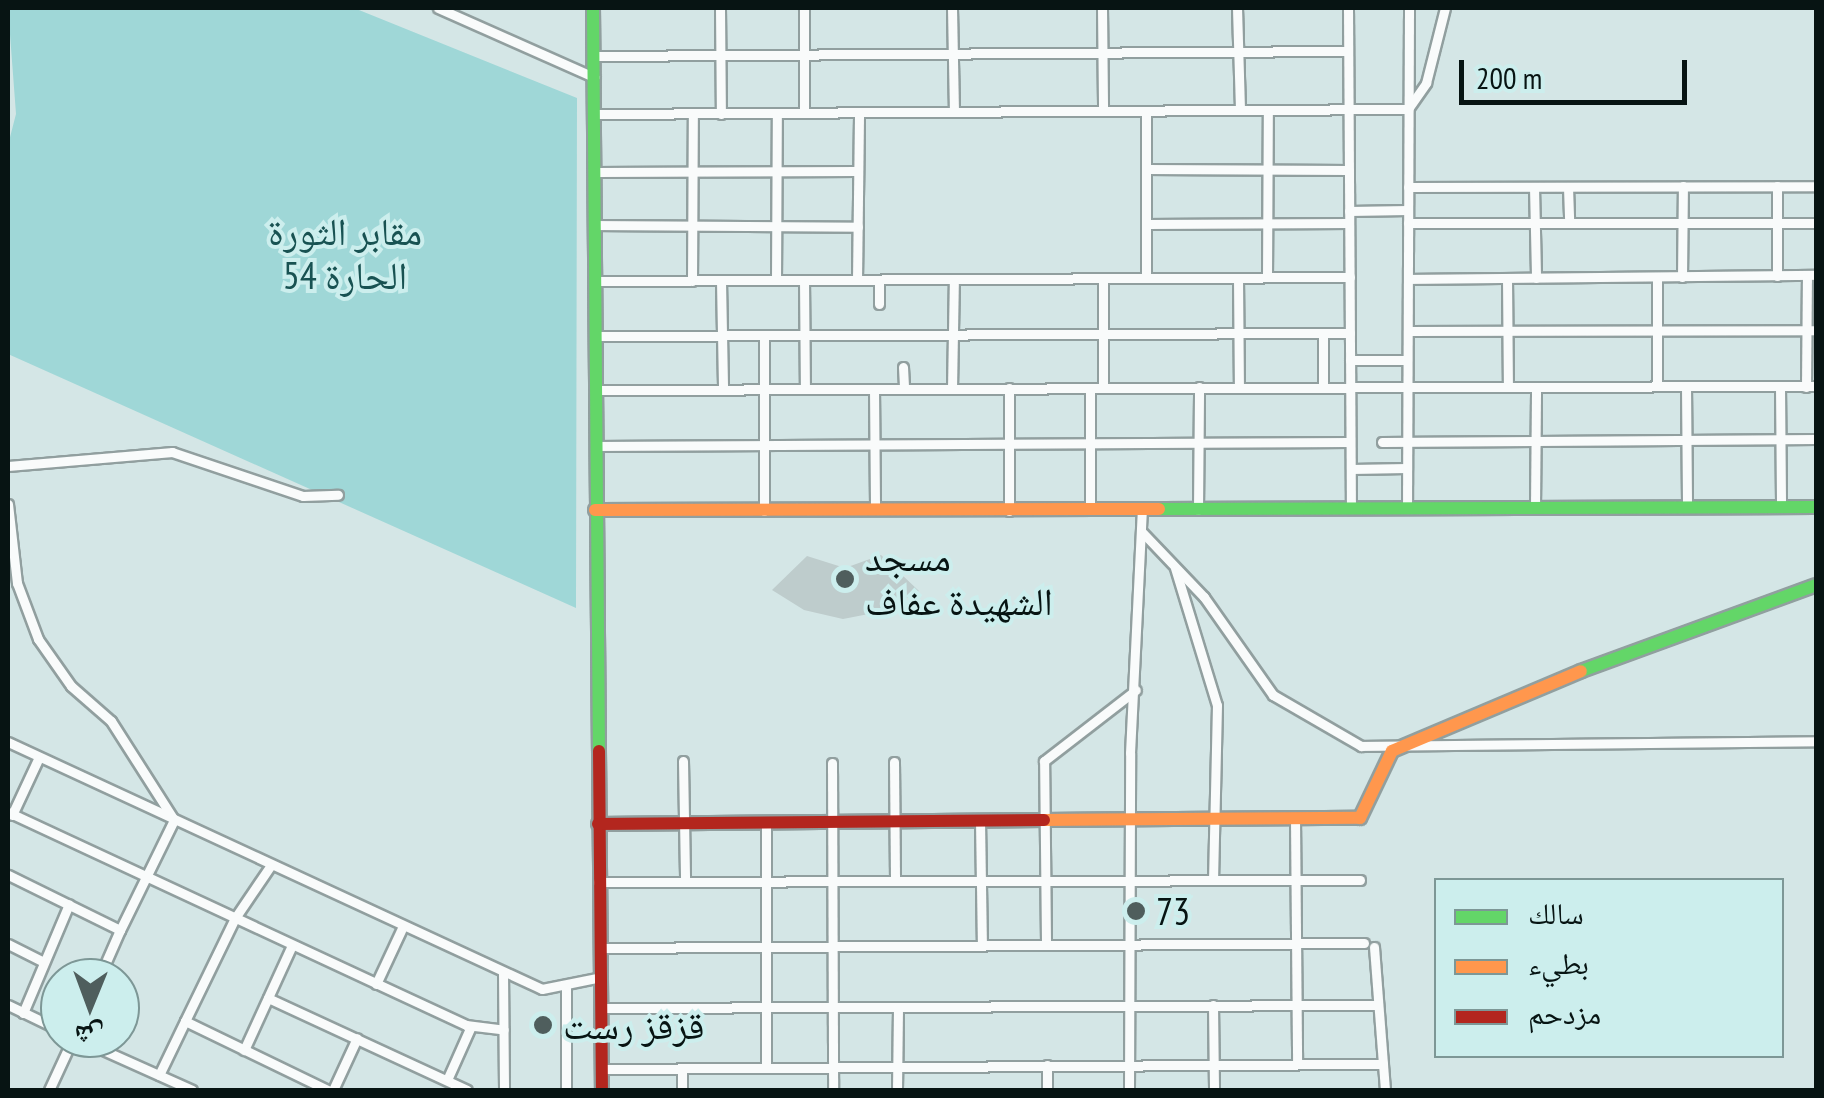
<!DOCTYPE html>
<html>
<head>
<meta charset="utf-8">
<style>
	body { margin:0 }
	#map { position:relative; width:1824px; height:1098px; overflow:hidden; background:#d4e6e6; font-family:"PT Sans Narrow","Noto Naskh Arabic",sans-serif }
	div>[style] { position:absolute }
	.green>* { inset:0; background:#9fd7d7 }
	.building>* { inset:0; background:#becccc }
	.roads { filter:drop-shadow(2px 0 #919f9f) drop-shadow(-2px 0 #919f9f) drop-shadow(0 2px #919f9f) drop-shadow(0 -2px #919f9f) }
	.street>* { height:9px; margin:-4.5px; padding:0 4.5px; transform-origin:4.5px; border-radius:4.5px; background:#f9fbfb }
	.fast>* { height:12px; margin:-6px; padding:0 6px; transform-origin:6px; border-radius:6px; background:#63d668 }
	.slow>* { height:12px; margin:-6px; padding:0 6px; transform-origin:6px; border-radius:6px; background:#ff974d }
	.jam>* { height:12px; margin:-6px; padding:0 6px; transform-origin:6px; border-radius:6px; background:#b3261e }
	.dots>* { width:28px; height:28px; translate:-50% -50%; box-sizing:border-box; border:5px solid #cceeed; border-radius:50% }
	span { translate:-50% -50%; white-space:nowrap; text-align:center; line-height:1.15; -webkit-text-stroke:8px #cceeed; paint-order:stroke }
	.park-label { font-size:38px; color:#185252 }
	.poi-label { font-size:38px; color:#071413 }
	.left { translate:0 -50%; text-align:left }
	.frame { position:absolute; inset:0; border:10px solid #071413; pointer-events:none }
	.legend { position:absolute; left:1434px; top:878px; width:350px; height:180px; box-sizing:border-box; background:#cceeed; border:2px solid #7d9796; margin:0; padding:12px 18px; list-style:none; font-size:30px; color:#071413 }
	.legend li { display:flex; align-items:center; gap:20px; height:50px }
	.legend b { width:50px; border:2px solid #7d9796 }
	.north { position:absolute; left:40px; top:958px; width:100px; height:100px; box-sizing:border-box; background:#cceeed; border:2px solid #7d9796; border-radius:50%; rotate:181deg; font-size:28px; font-weight:700; line-height:40px; text-align:center; color:#071413 }
	.north::after { content:''; display:block; margin:auto; width:35px; height:45px; background:#4f5e5d; clip-path:polygon(50% 0,100% 100%,50% 72%,0 100%) }
	.scale { position:absolute; left:1459px; top:60px; width:228px; height:45px; box-sizing:border-box; border:5px solid #071413; border-top:0; padding-left:12px; font-size:30px; line-height:35px; white-space:nowrap; color:#071413; -webkit-text-stroke:8px #cceeed; paint-order:stroke }
</style>
</head>
<body>
<div id="map">
	<div class="green">
		<i style="clip-path:polygon(8px 8px,354px 8px,577px 98px,576px 608px,8px 354px,8px 145px,16px 114px)"></i>
	</div>
	<div class="building">
		<i style="clip-path:polygon(881px 555px,919px 591px,884px 611px,843px 619px,804px 610px,772px 590px,807px 556px,845px 568px)"></i>
	</div>
	<div class="roads">
		<div class="street">
			<i style="left:438px;top:8px;width:171px;rotate:23.9deg"></i>
			<i style="left:720px;top:8px;width:106px;rotate:89.5deg"></i>
			<i style="left:804px;top:8px;width:105px;rotate:90deg"></i>
			<i style="left:952px;top:8px;width:104px;rotate:88.9deg"></i>
			<i style="left:1102px;top:8px;width:103px;rotate:89.4deg"></i>
			<i style="left:1237px;top:8px;width:102px;rotate:88.3deg"></i>
			<i style="left:1348px;top:8px;width:501px;rotate:89.66deg"></i>
			<i style="left:594px;top:56px;width:754px;rotate:-0.38deg"></i>
			<i style="left:1146px;top:111px;width:167px;rotate:90deg"></i>
			<i style="left:594px;top:114px;width:814px;rotate:-0.35deg"></i>
			<i style="left:1408px;top:109px;width:32px;rotate:-55deg"></i>
			<i style="left:1426px;top:83px;width:77px;rotate:-75.8deg"></i>
			<i style="left:1146px;top:169px;width:203px;rotate:0.3deg"></i>
			<i style="left:595px;top:172px;width:263px;rotate:-0.2deg"></i>
			<i style="left:1408px;top:187px;width:408px;rotate:-0.1deg"></i>
			<i style="left:1534px;top:187px;width:91px;rotate:88.7deg"></i>
			<i style="left:1568px;top:187px;width:36px;rotate:88deg"></i>
			<i style="left:1349px;top:211px;width:59px;rotate:-1deg"></i>
			<i style="left:1408px;top:223px;width:408px"></i>
			<i style="left:1146px;top:224px;width:203px;rotate:-0.3deg"></i>
			<i style="left:595px;top:225px;width:263px;rotate:0.4deg"></i>
			<i style="left:1777px;top:276px;width:90px;rotate:-90deg"></i>
			<i style="left:1267px;top:277px;width:167px;rotate:-89.7deg"></i>
			<i style="left:1657px;top:277px;width:109px;rotate:90deg"></i>
			<i style="left:1682px;top:277px;width:91px;rotate:-89.4deg"></i>
			<i style="left:1103px;top:278px;width:110px;rotate:90deg"></i>
			<i style="left:1238px;top:278px;width:109px;rotate:89.5deg"></i>
			<i style="left:1507px;top:278px;width:109px;rotate:89.5deg"></i>
			<i style="left:1408px;top:279px;width:408px;rotate:-0.6deg"></i>
			<i style="left:776px;top:280px;width:167px;rotate:-89.7deg"></i>
			<i style="left:804px;top:280px;width:109px;rotate:89.5deg"></i>
			<i style="left:857px;top:280px;width:167px;rotate:-89.3deg"></i>
			<i style="left:596px;top:281px;width:754px;rotate:-0.3deg"></i>
			<i style="left:692px;top:281px;width:167px;rotate:-89.7deg"></i>
			<i style="left:721px;top:281px;width:109px;rotate:88.9deg"></i>
			<i style="left:879px;top:304px;width:24px;rotate:-90deg"></i>
			<i style="left:1408px;top:331px;width:408px;rotate:-0.1deg"></i>
			<i style="left:1323px;top:333px;width:54px;rotate:90deg"></i>
			<i style="left:764px;top:335px;width:176px;rotate:90deg"></i>
			<i style="left:596px;top:336px;width:754px;rotate:-0.23deg"></i>
			<i style="left:1350px;top:360px;width:57px"></i>
			<i style="left:903px;top:367px;width:22px;rotate:87deg"></i>
			<i style="left:1686px;top:386px;width:121px;rotate:89.5deg"></i>
			<i style="left:1780px;top:386px;width:121px;rotate:89.5deg"></i>
			<i style="left:1806px;top:387px;width:112px;rotate:-89.5deg"></i>
			<i style="left:1009px;top:388px;width:123px;rotate:90deg"></i>
			<i style="left:1090px;top:388px;width:122px;rotate:90deg"></i>
			<i style="left:874px;top:389px;width:121px;rotate:89.5deg"></i>
			<i style="left:952px;top:389px;width:110px;rotate:-89deg"></i>
			<i style="left:597px;top:390px;width:1219px;rotate:-0.19deg"></i>
			<i style="left:1382px;top:442px;width:434px;rotate:-0.4deg"></i>
			<i style="left:595px;top:446px;width:755px;rotate:-0.3deg"></i>
			<i style="left:8px;top:466px;width:165px;rotate:-4.9deg"></i>
			<i style="left:172px;top:452px;width:138px;rotate:18.6deg"></i>
			<i style="left:303px;top:496px;width:35px;rotate:-2deg"></i>
			<i style="left:1351px;top:469px;width:56px;rotate:-1deg"></i>
			<i style="left:8px;top:504px;width:80px;rotate:83.5deg"></i>
			<i style="left:17px;top:583px;width:60px;rotate:69.4deg"></i>
			<i style="left:38px;top:639px;width:57px;rotate:54.9deg"></i>
			<i style="left:71px;top:686px;width:53px;rotate:41.2deg"></i>
			<i style="left:111px;top:721px;width:117px;rotate:57.5deg"></i>
			<i style="left:174px;top:820px;width:123px;rotate:116.1deg"></i>
			<i style="left:120px;top:930px;width:125px;rotate:-153.8deg"></i>
			<i style="left:1535px;top:508px;width:121px;rotate:-89.5deg"></i>
			<i style="left:1407px;top:509px;width:501px;rotate:-89.77deg"></i>
			<i style="left:1198px;top:510px;width:123px;rotate:-89.5deg"></i>
			<i style="left:1142px;top:532px;width:90px;rotate:46.4deg"></i>
			<i style="left:1204px;top:597px;width:120px;rotate:54.9deg"></i>
			<i style="left:1273px;top:695px;width:102px;rotate:30.1deg"></i>
			<i style="left:1361px;top:746px;width:455px;rotate:-0.6deg"></i>
			<i style="left:1175px;top:568px;width:143px;rotate:73deg"></i>
			<i style="left:1217px;top:705px;width:173px;rotate:91.3deg"></i>
			<i style="left:8px;top:742px;width:588px;rotate:24.82deg"></i>
			<i style="left:542px;top:989px;width:60px;rotate:-11.5deg"></i>
			<i style="left:683px;top:761px;width:120px;rotate:89deg"></i>
			<i style="left:894px;top:762px;width:117px;rotate:89.5deg"></i>
			<i style="left:832px;top:763px;width:327px;rotate:89.8deg"></i>
			<i style="left:8px;top:812px;width:505px;rotate:24.94deg"></i>
			<i style="left:466px;top:1025px;width:38px;rotate:7deg"></i>
			<i style="left:12px;top:815px;width:64px;rotate:-65deg"></i>
			<i style="left:1295px;top:819px;width:245px;rotate:89.5deg"></i>
			<i style="left:766px;top:821px;width:247px;rotate:90deg"></i>
			<i style="left:980px;top:821px;width:121px;rotate:89.1deg"></i>
			<i style="left:271px;top:865px;width:64px;rotate:124.2deg"></i>
			<i style="left:235px;top:918px;width:114px;rotate:115.9deg"></i>
			<i style="left:185px;top:1021px;width:159px;rotate:25.8deg"></i>
			<i style="left:598px;top:882px;width:762px;rotate:-0.15deg"></i>
			<i style="left:1046px;top:941px;width:180px;rotate:-90.6deg"></i>
			<i style="left:1044px;top:761px;width:116px;rotate:-37.7deg"></i>
			<i style="left:8px;top:944px;width:40px;rotate:26.6deg"></i>
			<i style="left:1374px;top:947px;width:143px;rotate:85.6deg"></i>
			<i style="left:600px;top:948px;width:764px;rotate:-0.37deg"></i>
			<i style="left:503px;top:972px;width:118px;rotate:89.5deg"></i>
			<i style="left:99px;top:978px;width:52px;rotate:-66.4deg"></i>
			<i style="left:376px;top:984px;width:64px;rotate:-65deg"></i>
			<i style="left:268px;top:998px;width:219px;rotate:24.8deg"></i>
			<i style="left:8px;top:1005px;width:58px;rotate:25.7deg"></i>
			<i style="left:1213px;top:1005px;width:85px;rotate:89.3deg"></i>
			<i style="left:602px;top:1008px;width:775px;rotate:-0.22deg"></i>
			<i style="left:23px;top:1013px;width:118px;rotate:-67.1deg"></i>
			<i style="left:76px;top:1038px;width:127px;rotate:24.1deg"></i>
			<i style="left:244px;top:1050px;width:115px;rotate:-65.4deg"></i>
			<i style="left:1047px;top:1065px;width:25px;rotate:90deg"></i>
			<i style="left:682px;top:1068px;width:22px;rotate:90deg"></i>
			<i style="left:602px;top:1069px;width:781px;rotate:-0.37deg"></i>
			<i style="left:159px;top:1075px;width:60px;rotate:-64.3deg"></i>
			<i style="left:447px;top:1080px;width:59px;rotate:-66deg"></i>
			<i style="left:49px;top:1090px;width:57px;rotate:-65.2deg"></i>
			<i style="left:333px;top:1090px;width:57px;rotate:-65.2deg"></i>
			<i style="left:566px;top:1090px;width:102px;rotate:-90deg"></i>
			<i style="left:897px;top:1090px;width:82px;rotate:-89.3deg"></i>
			<i style="left:1129px;top:1090px;width:337px;rotate:-89.8deg"></i>
			<i style="left:1130px;top:753px;width:243px;rotate:-87.2deg"></i>
		</div>
		<div class="fast">
			<i style="left:593px;top:8px;width:743px;rotate:89.54deg"></i>
			<i style="left:1159px;top:509px;width:657px;rotate:-0.17deg"></i>
			<i style="left:1581px;top:671px;width:250px;rotate:-20.1deg"></i>
		</div>
		<div class="slow">
			<i style="left:595px;top:510px;width:564px;rotate:-0.1deg"></i>
			<i style="left:1044px;top:820px;width:316px;rotate:-0.4deg"></i>
			<i style="left:1360px;top:818px;width:74px;rotate:-64.5deg"></i>
			<i style="left:1392px;top:751px;width:205px;rotate:-22.9deg"></i>
		</div>
		<div class="jam">
			<i style="left:599px;top:751px;width:339px;rotate:89.5deg"></i>
			<i style="left:598px;top:824px;width:446px;rotate:-0.5deg"></i>
		</div>
	</div>
	<div class="dots">
		<i style="left:845px;top:579px;background:#4f5e5d"></i>
		<i style="left:1136px;top:911px;background:#4f5e5d"></i>
		<i style="left:543px;top:1025px;background:#4f5e5d"></i>
	</div>
	<div class="park-label">
		<span style="left:345px;top:253px">مقابر الثورة<br>الحارة 54</span>
	</div>
	<div class="poi-label">
		<span class="left" style="left:865px;top:579px">مسجد<br>الشهيدة عفاف</span>
		<span class="left" style="left:1156px;top:911px">73</span>
		<span class="left" style="left:563px;top:1025px">قزقز رست</span>
	</div>
	<div class="frame"></div>
	<ul class="legend">
	<li><b style="height:12px;background:#63d668"></b>سالك</li>
	<li><b style="height:12px;background:#ff974d"></b>بطيء</li>
	<li><b style="height:12px;background:#b3261e"></b>مزدحم</li>
	</ul>
	<div class="north">ش</div>
	<div class="scale">200 m</div>
</div>
</body>
</html>
